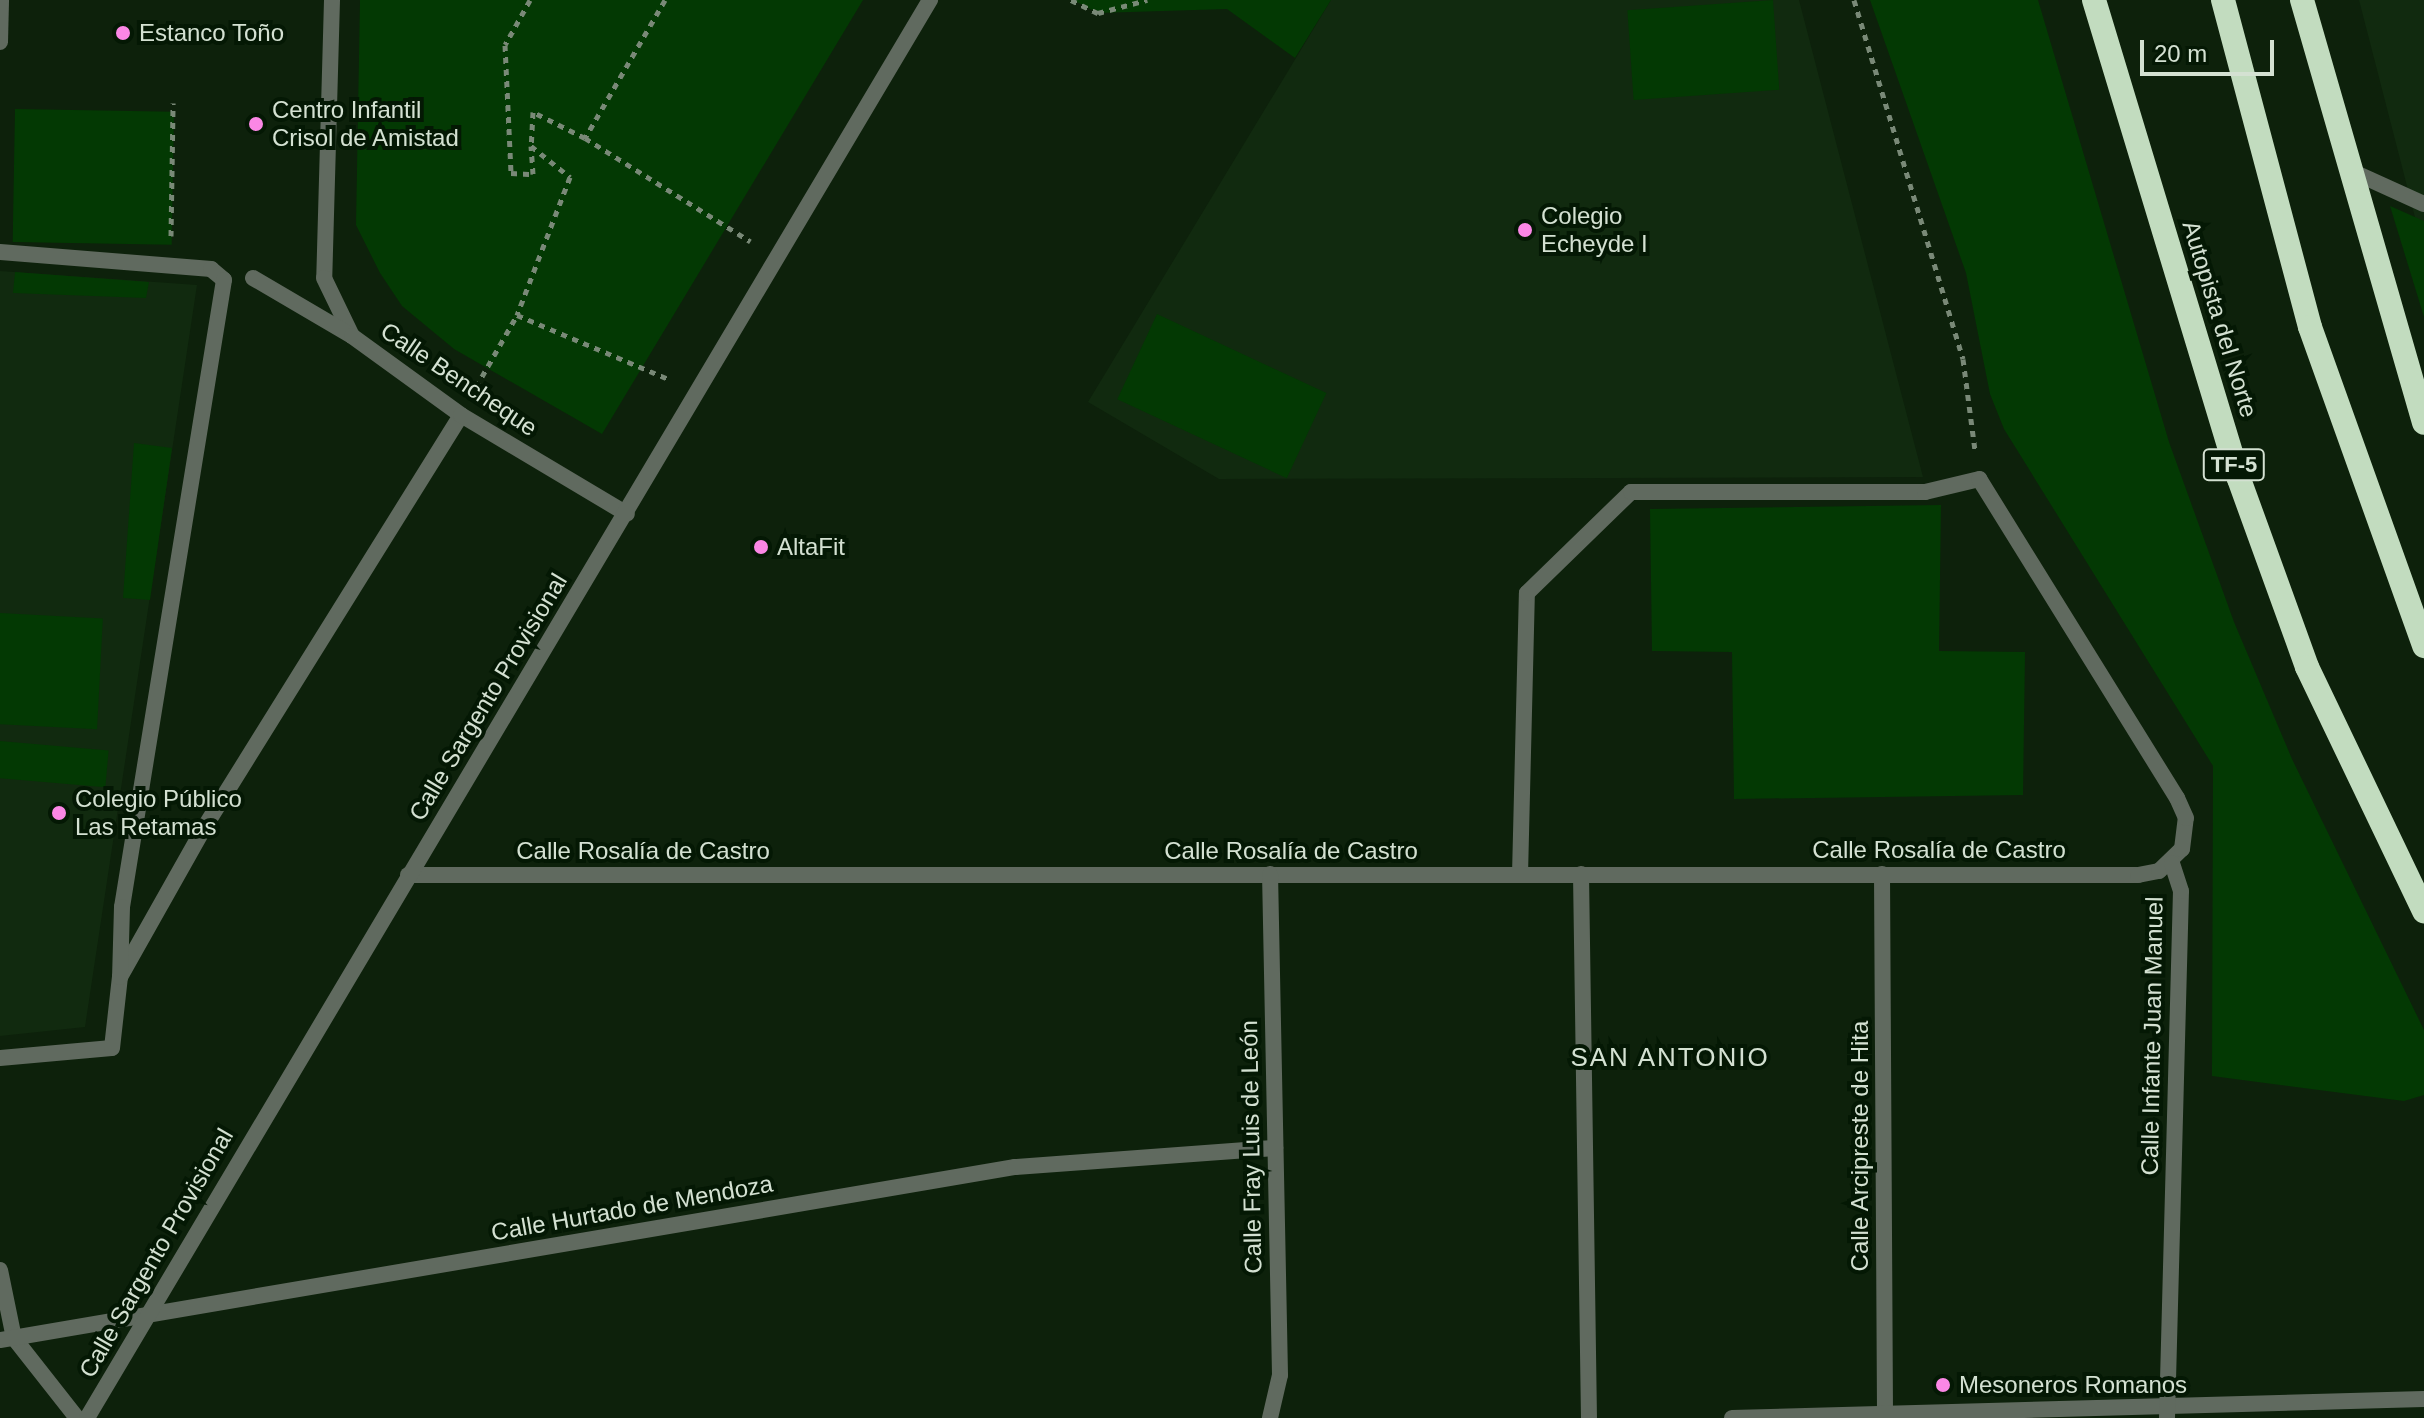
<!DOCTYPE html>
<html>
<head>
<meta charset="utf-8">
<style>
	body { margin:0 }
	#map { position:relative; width:2424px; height:1418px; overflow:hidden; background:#0d210b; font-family:Helvetica,sans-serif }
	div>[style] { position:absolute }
	.built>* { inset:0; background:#112a0f }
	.green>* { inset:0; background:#033903; transform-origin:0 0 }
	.path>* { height:5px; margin-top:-2.5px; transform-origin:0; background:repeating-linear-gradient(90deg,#798977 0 6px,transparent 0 12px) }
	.lane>* { height:16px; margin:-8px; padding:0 8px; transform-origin:8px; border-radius:8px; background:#606a5f }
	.street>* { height:16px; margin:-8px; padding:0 8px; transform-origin:8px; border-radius:8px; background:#606a5f }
	.highway>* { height:24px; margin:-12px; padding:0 12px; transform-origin:12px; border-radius:12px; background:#c2dcbf }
	.dots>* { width:22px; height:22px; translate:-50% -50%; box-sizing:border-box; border:4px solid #041804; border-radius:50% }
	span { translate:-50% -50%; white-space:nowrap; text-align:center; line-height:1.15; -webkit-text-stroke:8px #041804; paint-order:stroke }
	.shield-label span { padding:2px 6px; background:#041804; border:2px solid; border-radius:6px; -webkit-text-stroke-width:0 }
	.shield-label { font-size:22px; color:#d4e1d2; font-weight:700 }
	.poi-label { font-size:24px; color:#d4e1d2 }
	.left { translate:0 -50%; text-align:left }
	.street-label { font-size:24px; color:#d4e1d2 }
	.neighbourhood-label { font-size:26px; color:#d4e1d2; letter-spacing:2px }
	.scale { position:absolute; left:2140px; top:40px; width:134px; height:36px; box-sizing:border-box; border:4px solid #d4e1d2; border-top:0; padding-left:10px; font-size:24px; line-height:28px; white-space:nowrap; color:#d4e1d2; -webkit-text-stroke:6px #041804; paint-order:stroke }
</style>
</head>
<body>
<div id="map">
	<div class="built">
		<i style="clip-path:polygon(1331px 0,1799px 0,1923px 477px,1219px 479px,1088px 402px)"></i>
		<i style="clip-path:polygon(2359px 0,2424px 0,2424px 252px)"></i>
		<i style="clip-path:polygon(0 271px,197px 285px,85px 1027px,0 1036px)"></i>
	</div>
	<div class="green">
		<i style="clip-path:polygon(360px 0,863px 0,602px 434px,454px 349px,402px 306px,380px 273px,356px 225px)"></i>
		<i style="clip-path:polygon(1073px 0,1331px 0,1295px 58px,1227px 9px,1098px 13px)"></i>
		<i style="left:1773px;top:0;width:90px;height:146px;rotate:86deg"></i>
		<i style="clip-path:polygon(1870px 0,2038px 0,2169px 442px,2234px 622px,2292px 759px,2424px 1030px,2424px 1095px,2404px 1101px,2212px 1076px,2213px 766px,2004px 429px,1990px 394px,1966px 273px)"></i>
		<i style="left:15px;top:109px;width:159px;height:133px;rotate:1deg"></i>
		<i style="clip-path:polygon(2390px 206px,2424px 221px,2424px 317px)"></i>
		<i style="clip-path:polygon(15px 272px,149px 282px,146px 298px,13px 293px)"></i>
		<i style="left:1157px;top:314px;width:187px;height:94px;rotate:25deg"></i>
		<i style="clip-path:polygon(134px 443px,172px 448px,150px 600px,123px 598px)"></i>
		<i style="clip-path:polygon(1941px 505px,1939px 651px,2025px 652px,2023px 795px,1734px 799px,1732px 652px,1652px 651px,1650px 509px)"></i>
		<i style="left:0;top:613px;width:103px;height:111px;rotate:3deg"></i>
		<i style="left:0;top:741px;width:109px;height:37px;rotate:5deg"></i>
	</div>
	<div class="path">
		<i style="left:530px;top:0;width:51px;rotate:119.1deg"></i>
		<i style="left:505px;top:45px;width:128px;rotate:87.3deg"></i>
		<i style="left:511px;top:173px;width:22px;rotate:3deg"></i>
		<i style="left:533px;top:174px;width:28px;rotate:-94deg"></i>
		<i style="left:665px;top:0;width:160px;rotate:120.1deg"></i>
		<i style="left:585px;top:138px;width:58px;rotate:-153.4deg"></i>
		<i style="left:533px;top:112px;width:34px;rotate:93deg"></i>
		<i style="left:531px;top:146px;width:50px;rotate:38.5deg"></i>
		<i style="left:570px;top:177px;width:148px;rotate:111deg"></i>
		<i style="left:517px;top:315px;width:167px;rotate:22.9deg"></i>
		<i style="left:1071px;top:0;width:30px;rotate:26deg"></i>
		<i style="left:1098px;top:13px;width:51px;rotate:-14.9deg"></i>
		<i style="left:1854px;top:0;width:375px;rotate:73.1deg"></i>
		<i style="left:1963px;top:359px;width:92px;rotate:82.5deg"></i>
		<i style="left:585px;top:138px;width:195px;rotate:32deg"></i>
		<i style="left:171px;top:236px;width:133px;rotate:-89.1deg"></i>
		<i style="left:476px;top:387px;width:83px;rotate:-60.3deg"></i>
	</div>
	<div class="lane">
		<i style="left:2349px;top:170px;width:82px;rotate:24.4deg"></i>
		<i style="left:1520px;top:875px;width:282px;rotate:-88.6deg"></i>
		<i style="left:1527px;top:593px;width:145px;rotate:-44.2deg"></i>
		<i style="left:1631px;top:492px;width:294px"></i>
		<i style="left:1925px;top:492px;width:56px;rotate:-13.5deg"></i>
		<i style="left:0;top:1058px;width:112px;rotate:-5.1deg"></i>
		<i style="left:112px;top:1048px;width:71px;rotate:-83.6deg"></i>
		<i style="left:120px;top:977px;width:171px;rotate:-60.6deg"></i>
		<i style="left:204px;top:828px;width:486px;rotate:-58.1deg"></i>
	</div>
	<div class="street">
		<i style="left:332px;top:0;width:278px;rotate:91.6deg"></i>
		<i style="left:324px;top:278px;width:64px;rotate:64.2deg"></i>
		<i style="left:0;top:42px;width:42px;rotate:-88.6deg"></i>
		<i style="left:0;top:252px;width:212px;rotate:4.6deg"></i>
		<i style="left:211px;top:269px;width:17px;rotate:40deg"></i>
		<i style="left:224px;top:280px;width:635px;rotate:99.24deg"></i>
		<i style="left:122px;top:907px;width:70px;rotate:91.6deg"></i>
		<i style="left:253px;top:278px;width:115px;rotate:30.4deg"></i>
		<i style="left:352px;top:336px;width:135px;rotate:35.9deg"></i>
		<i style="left:461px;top:415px;width:193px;rotate:30.8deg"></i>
		<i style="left:1581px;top:874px;width:544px;rotate:89.16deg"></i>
		<i style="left:1882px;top:874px;width:544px;rotate:89.68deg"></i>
		<i style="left:408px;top:875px;width:1730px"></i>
		<i style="left:2138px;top:875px;width:21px;rotate:-11deg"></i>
		<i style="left:2159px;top:871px;width:32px;rotate:-44deg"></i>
		<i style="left:2182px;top:849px;width:31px;rotate:-83deg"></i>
		<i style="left:2186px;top:818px;width:22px;rotate:-114deg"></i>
		<i style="left:2177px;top:798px;width:375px;rotate:-121.8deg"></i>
		<i style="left:0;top:1270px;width:69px;rotate:78.4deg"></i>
		<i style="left:14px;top:1338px;width:102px;rotate:51.8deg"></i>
		<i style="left:0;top:1340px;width:1030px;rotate:-9.67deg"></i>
		<i style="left:1015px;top:1167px;width:261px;rotate:-4.2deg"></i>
		<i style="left:87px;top:1418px;width:1650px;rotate:-59.27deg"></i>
		<i style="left:1270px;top:1418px;width:44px;rotate:-76.9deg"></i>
		<i style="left:1280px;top:1375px;width:501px;rotate:-91.14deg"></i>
		<i style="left:1732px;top:1418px;width:692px;rotate:-1.57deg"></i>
		<i style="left:2167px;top:1418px;width:527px;rotate:-88.48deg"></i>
		<i style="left:2181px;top:891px;width:29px;rotate:-108deg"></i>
	</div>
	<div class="highway">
		<i style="left:2094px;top:0;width:500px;rotate:73.16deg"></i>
		<i style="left:2239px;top:479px;width:200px;rotate:70.1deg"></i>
		<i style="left:2307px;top:667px;width:271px;rotate:64.4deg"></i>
		<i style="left:2223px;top:0;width:338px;rotate:75.1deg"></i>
		<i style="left:2310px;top:327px;width:339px;rotate:70.3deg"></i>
		<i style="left:2302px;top:0;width:440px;rotate:73.9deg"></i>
	</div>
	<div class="dots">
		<i style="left:123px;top:33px;background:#fb87e5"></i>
		<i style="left:256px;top:124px;background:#fb87e5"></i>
		<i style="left:1525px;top:230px;background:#fb87e5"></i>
		<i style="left:761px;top:547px;background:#fb87e5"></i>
		<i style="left:59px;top:813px;background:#fb87e5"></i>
		<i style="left:1943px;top:1385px;background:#fb87e5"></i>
	</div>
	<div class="shield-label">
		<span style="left:2234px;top:465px">TF-5</span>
	</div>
	<div class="poi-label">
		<span class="left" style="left:139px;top:33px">Estanco Toño</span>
		<span class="left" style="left:272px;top:124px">Centro Infantil<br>Crisol de Amistad</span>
		<span class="left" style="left:1541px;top:230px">Colegio<br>Echeyde I</span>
		<span class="left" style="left:777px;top:547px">AltaFit</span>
		<span class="left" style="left:75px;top:813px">Colegio Público<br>Las Retamas</span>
		<span class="left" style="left:1959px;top:1385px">Mesoneros Romanos</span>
	</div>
	<div class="street-label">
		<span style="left:2220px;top:319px;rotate:73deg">Autopista del Norte</span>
		<span style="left:459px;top:379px;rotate:34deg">Calle Bencheque</span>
		<span style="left:488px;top:697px;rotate:-59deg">Calle Sargento Provisional</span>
		<span style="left:1939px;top:850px">Calle Rosalía de Castro</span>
		<span style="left:643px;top:851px">Calle Rosalía de Castro</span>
		<span style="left:1291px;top:851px">Calle Rosalía de Castro</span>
		<span style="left:2152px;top:1036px;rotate:-89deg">Calle Infante Juan Manuel</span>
		<span style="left:1860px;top:1146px;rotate:-90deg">Calle Arcipreste de Hita</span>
		<span style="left:1251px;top:1147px;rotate:-91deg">Calle Fray Luis de León</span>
		<span style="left:632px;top:1208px;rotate:-10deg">Calle Hurtado de Mendoza</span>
		<span style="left:156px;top:1253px;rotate:-60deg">Calle Sargento Provisional</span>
	</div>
	<div class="neighbourhood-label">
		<span style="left:1670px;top:1058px">SAN ANTONIO</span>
	</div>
	<div class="scale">20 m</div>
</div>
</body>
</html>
